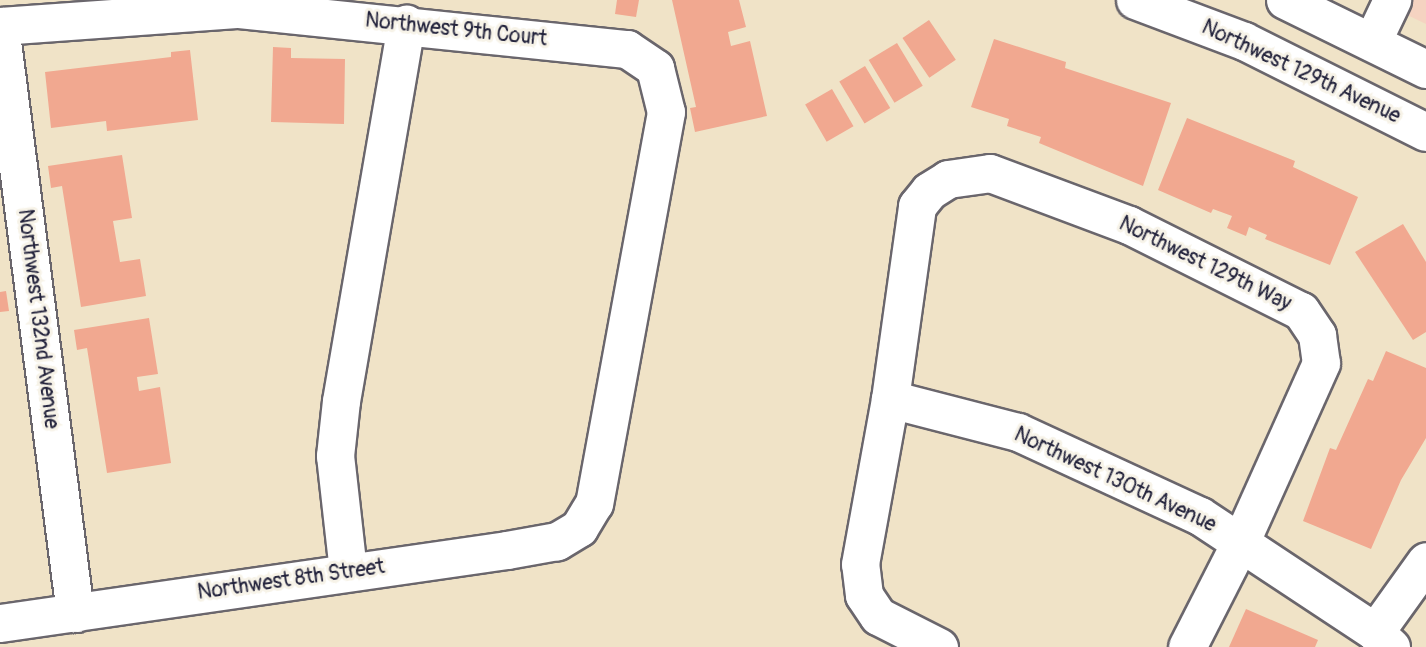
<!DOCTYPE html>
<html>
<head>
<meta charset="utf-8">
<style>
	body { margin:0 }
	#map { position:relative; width:1426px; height:647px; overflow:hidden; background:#f0e3c7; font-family:Pangolin,sans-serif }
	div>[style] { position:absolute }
	.built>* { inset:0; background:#f5d3c1 }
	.building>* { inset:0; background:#f1a890; transform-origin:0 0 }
	.roads { filter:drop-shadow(2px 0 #6a666c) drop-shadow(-2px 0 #6a666c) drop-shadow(0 2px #6a666c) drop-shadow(0 -2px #6a666c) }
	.minor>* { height:37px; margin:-18.5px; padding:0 18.5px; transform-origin:18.5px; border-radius:18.5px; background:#fff }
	span { translate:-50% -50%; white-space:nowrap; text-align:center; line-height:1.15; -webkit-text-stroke:6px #f7f3e8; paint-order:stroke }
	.street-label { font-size:21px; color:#22223b }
</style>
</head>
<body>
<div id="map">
	<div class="built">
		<i style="clip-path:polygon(1376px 0,1426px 0,1426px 24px)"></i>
	</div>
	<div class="building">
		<i style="clip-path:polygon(617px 0,639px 0,636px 17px,615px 14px)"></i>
		<i style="clip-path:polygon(672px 0,739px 0,746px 27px,728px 32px,731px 46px,750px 41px,767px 116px,695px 132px,690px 108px,696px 107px)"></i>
		<i style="left:929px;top:20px;width:48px;height:32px;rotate:56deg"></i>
		<i style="clip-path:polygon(994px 39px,1066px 62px,1065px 68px,1171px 103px,1143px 186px,1039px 143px,1041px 137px,1007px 126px,1009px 119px,971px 107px)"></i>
		<i style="left:897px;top:43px;width:50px;height:33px;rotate:59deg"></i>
		<i style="clip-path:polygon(273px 47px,291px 48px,291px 58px,345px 59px,344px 124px,271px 122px)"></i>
		<i style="clip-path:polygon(190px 50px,198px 120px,107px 131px,106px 121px,51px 128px,45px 72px,171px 57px,171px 52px)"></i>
		<i style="left:865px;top:66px;width:49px;height:30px;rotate:59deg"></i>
		<i style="left:832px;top:89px;width:43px;height:31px;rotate:60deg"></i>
		<i style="clip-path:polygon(1187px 118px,1295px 161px,1293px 167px,1358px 197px,1330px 265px,1265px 239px,1267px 235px,1249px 227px,1246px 236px,1227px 228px,1232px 216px,1213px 209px,1211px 213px,1158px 190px)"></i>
		<i style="clip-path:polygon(122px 155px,132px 218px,113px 221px,120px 262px,140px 259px,146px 296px,81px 307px,62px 186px,51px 188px,48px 166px)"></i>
		<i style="clip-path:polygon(1403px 224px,1426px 262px,1426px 332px,1413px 340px,1355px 252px)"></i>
		<i style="clip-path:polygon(6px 291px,9px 311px,0 312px,0 292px)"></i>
		<i style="clip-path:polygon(149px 318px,158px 374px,137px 377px,139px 391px,160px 387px,171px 463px,107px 473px,87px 348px,77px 350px,74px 330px)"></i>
		<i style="clip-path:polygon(1386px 351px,1426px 368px,1426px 438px,1401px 480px,1371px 549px,1303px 521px,1330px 448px,1336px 450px,1368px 379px,1373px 381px)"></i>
		<i style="clip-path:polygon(1246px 609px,1318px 640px,1315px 647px,1229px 647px)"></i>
	</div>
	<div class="roads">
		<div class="minor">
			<i style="left:1135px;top:0;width:116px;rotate:20.6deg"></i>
			<i style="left:1244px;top:41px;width:203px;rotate:26.6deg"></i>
			<i style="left:1285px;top:0;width:157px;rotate:26.1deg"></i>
			<i style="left:0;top:26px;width:240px;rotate:-4.1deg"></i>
			<i style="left:239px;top:9px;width:390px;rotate:5.9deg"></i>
			<i style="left:627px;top:49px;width:34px;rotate:34deg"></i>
			<i style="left:655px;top:68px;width:45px;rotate:76deg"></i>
			<i style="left:666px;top:112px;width:398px;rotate:100.4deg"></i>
			<i style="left:594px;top:503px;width:29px;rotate:121deg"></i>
			<i style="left:579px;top:528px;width:26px;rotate:149deg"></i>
			<i style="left:557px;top:541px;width:51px;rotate:169.8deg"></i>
			<i style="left:507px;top:550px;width:512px;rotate:171.81deg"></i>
			<i style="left:0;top:26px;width:592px;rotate:82.72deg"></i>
			<i style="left:1372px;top:42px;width:47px;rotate:-64.5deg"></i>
			<i style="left:890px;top:399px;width:132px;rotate:14.5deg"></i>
			<i style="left:1018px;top:432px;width:200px;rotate:24.8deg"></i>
			<i style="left:1200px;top:516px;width:210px;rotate:33.5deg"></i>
			<i style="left:1375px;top:632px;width:22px;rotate:43deg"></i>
			<i style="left:348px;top:571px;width:116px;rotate:-96.4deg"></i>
			<i style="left:335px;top:456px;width:55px;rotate:-83.8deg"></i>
			<i style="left:341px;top:401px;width:383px;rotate:-80.2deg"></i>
			<i style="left:1375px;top:632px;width:87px;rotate:-54.3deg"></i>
			<i style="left:939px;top:647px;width:68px;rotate:-153.1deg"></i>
			<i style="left:878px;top:616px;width:25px;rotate:-124deg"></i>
			<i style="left:864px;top:595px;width:31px;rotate:-97deg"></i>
			<i style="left:860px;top:564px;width:168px;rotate:-79.7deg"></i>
			<i style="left:890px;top:399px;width:195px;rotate:-82deg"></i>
			<i style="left:917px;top:206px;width:19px;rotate:-51deg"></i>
			<i style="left:929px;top:191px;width:22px;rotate:-32deg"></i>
			<i style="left:948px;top:179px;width:42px;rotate:-8.1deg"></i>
			<i style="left:990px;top:173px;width:148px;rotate:20.5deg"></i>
			<i style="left:1129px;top:225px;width:192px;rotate:26.6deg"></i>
			<i style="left:1301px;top:311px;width:29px;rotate:56deg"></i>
			<i style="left:1317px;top:335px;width:28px;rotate:82deg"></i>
			<i style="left:1321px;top:363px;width:195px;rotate:114.2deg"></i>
			<i style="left:1241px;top:541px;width:119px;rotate:117deg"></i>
		</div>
	</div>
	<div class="street-label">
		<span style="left:456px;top:30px;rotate:6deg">Northwest 9th Court</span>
		<span style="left:1301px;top:72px;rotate:25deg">Northwest 129th Avenue</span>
		<span style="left:1205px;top:264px;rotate:26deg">Northwest 129th Way</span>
		<span style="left:38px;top:319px;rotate:83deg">Northwest 132nd Avenue</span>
		<span style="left:1115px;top:480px;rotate:25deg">Northwest 130th Avenue</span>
		<span style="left:291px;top:580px;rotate:-8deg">Northwest 8th Street</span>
	</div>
</div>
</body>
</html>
